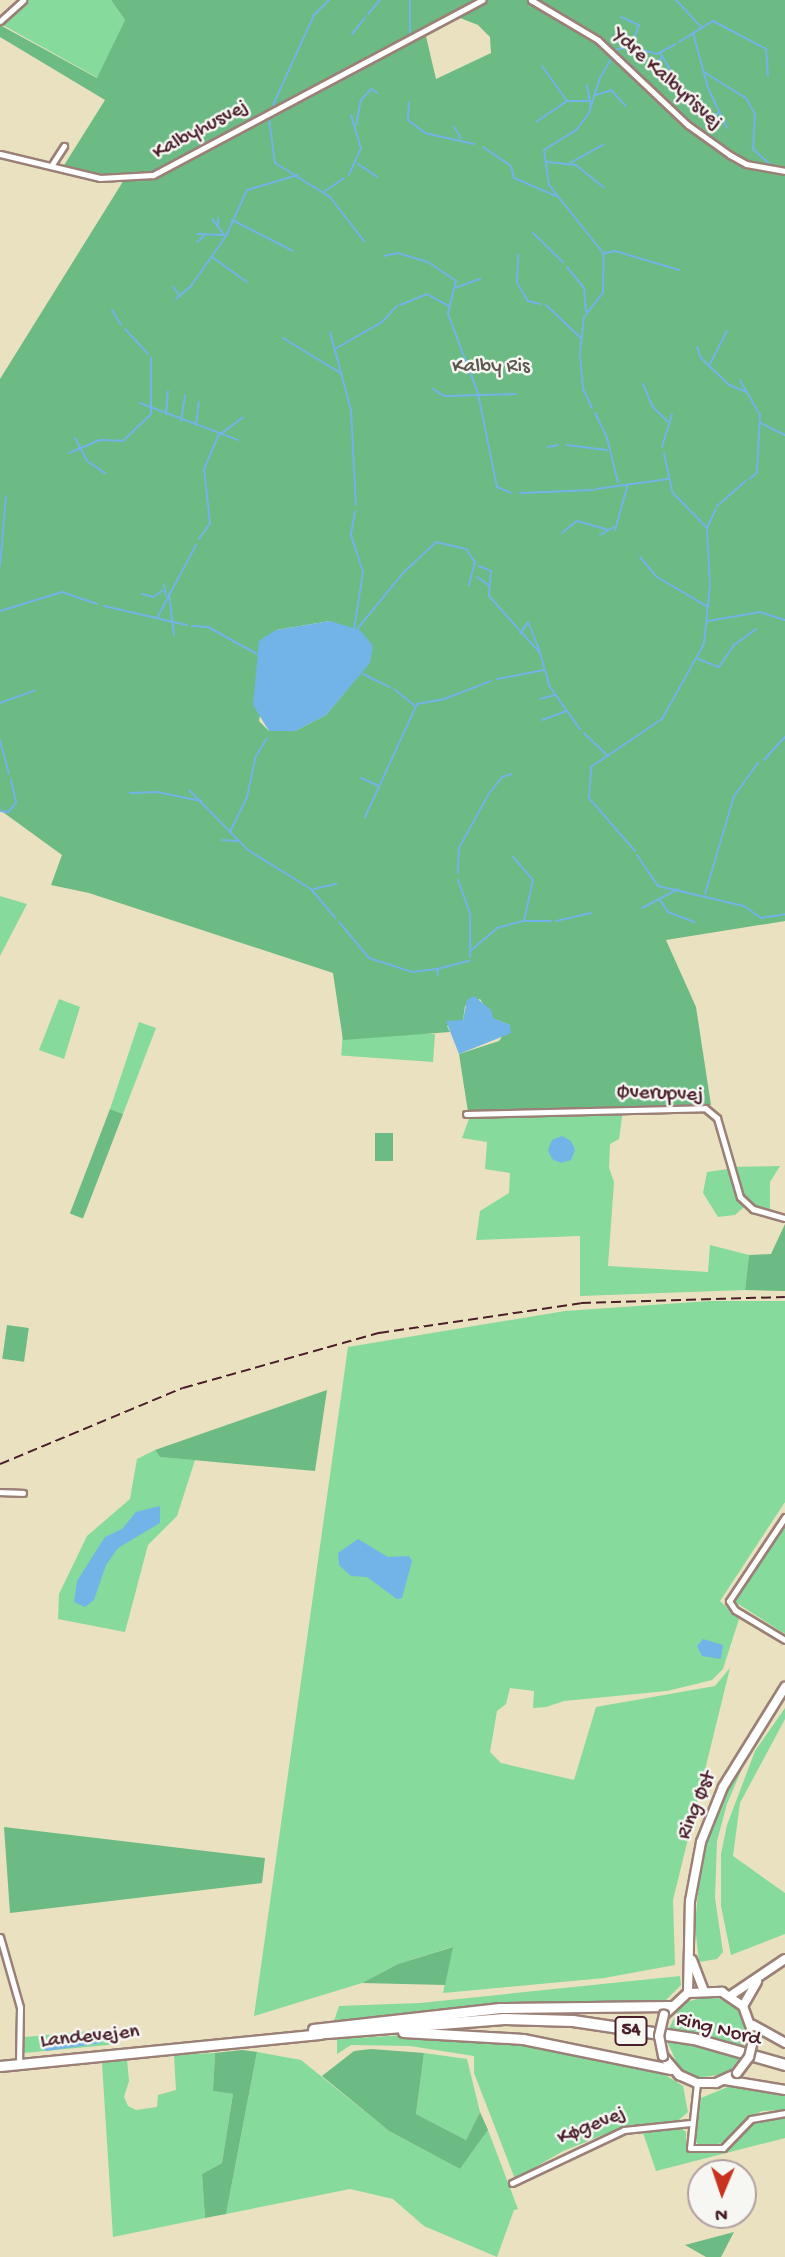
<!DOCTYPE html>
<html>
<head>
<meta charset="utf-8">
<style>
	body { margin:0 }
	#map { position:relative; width:785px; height:2257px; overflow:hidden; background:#eae1c0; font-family:"Gochi Hand",sans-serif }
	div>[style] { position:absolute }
	.green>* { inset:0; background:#85da9c; transform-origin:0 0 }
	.forest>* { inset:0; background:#6cba84; transform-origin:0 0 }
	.water>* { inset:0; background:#72b4e7 }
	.stream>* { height:2px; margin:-1px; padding:0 1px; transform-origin:1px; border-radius:1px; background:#72b4e7 }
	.roads { filter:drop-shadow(2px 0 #9a8076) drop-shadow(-2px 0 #9a8076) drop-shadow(0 2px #9a8076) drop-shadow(0 -2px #9a8076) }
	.street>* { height:5px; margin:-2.5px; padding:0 2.5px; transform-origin:2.5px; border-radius:2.5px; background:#fff }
	.secondary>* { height:8px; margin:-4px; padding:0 4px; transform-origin:4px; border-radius:4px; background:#fff }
	.primary>* { height:9px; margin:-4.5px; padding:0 4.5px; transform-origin:4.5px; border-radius:4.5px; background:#fff }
	.highway>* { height:10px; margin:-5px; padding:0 5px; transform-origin:5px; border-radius:5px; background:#fff }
	.rail>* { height:2px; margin-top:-1px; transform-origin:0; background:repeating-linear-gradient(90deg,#4a1f2b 0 10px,transparent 0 15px) }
	.bridges { filter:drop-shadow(2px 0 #9a8076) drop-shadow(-2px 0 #9a8076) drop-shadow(0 2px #9a8076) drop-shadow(0 -2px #9a8076) }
	.secondary-bridge>* { height:8px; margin:-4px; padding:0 4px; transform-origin:4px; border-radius:4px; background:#fff }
	span { translate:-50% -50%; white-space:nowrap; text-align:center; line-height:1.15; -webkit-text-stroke:5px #f6f6f2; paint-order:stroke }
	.shield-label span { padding:2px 5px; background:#f6f6f2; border:2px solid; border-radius:5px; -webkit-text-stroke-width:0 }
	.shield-label { font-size:19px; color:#4a1f2b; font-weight:700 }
	.street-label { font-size:21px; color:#4a1f2b }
	.park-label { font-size:21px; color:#5c574d }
	.north { position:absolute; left:687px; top:2159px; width:70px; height:70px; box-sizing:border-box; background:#f6f6f2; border:2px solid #b1a0a2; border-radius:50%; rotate:182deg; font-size:19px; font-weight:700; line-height:28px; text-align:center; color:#4a1f2b }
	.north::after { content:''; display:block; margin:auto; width:24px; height:32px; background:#c8321e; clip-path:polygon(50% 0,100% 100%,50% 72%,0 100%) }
</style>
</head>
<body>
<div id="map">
	<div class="green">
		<i style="clip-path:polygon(27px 0,111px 0,125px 20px,98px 78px,1px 24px)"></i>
		<i style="clip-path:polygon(0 896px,27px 904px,0 956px)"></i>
		<i style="clip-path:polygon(59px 999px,80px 1007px,64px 1059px,39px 1050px)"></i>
		<i style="clip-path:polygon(139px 1022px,156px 1028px,123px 1114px,110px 1109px)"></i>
		<i style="left:435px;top:1034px;width:28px;height:92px;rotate:94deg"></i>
		<i style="clip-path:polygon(623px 1110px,619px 1139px,610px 1144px,609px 1168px,614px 1182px,608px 1266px,708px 1272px,710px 1245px,749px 1255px,745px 1290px,580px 1296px,580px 1236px,476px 1240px,480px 1211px,509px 1193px,510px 1173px,485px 1169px,487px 1142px,462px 1138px,470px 1116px)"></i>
		<i style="clip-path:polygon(780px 1166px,770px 1182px,770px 1211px,746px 1201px,733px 1167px)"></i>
		<i style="clip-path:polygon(728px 1169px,744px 1207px,735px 1215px,718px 1217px,703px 1193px,707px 1172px)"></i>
		<i style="clip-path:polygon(710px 1301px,785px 1301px,785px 1502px,720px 1601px,739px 1619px,723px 1669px,712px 1680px,667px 1691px,564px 1701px,546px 1707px,533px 1708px,534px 1691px,510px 1688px,506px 1704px,497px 1711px,490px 1752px,501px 1763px,574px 1780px,596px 1707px,715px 1686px,730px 1668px,673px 1900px,675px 1965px,604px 1978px,443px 1993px,452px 1947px,398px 1964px,362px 1983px,254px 2016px,348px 1347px,565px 1311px)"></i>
		<i style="clip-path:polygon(155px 1450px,160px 1457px,195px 1460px,177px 1516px,148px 1545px,125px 1632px,58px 1619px,59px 1594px,87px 1536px,130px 1499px,137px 1459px)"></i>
		<i style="clip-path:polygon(785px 1524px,785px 1634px,732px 1600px)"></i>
		<i style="clip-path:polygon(785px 1708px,785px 1719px,740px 1803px,733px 1856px,785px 1893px,785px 1934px,731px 1955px,721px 1906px,721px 1854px,727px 1825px,755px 1751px)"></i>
		<i style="clip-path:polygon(750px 1750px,727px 1804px,717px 1841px,715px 1898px,723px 1952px,717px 1959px,699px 1962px,695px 1925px,701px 1858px,716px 1811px)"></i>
		<i style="clip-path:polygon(680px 1976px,681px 1985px,666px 2000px,501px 2004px,334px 2021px,339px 2006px,420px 2003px)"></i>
		<i style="clip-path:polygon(713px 1995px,742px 2012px,747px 2028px,743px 2046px,668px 2030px,682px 2003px)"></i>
		<i style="clip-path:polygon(102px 2030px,118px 2044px,24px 2053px,25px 2037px)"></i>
		<i style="clip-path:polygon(425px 2034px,520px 2042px,662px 2073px,683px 2086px,688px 2112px,679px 2120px,623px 2127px,563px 2151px,515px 2179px,474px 2073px,474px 2056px,410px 2046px,351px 2045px,337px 2054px,337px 2039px)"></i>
		<i style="clip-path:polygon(667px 2041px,692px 2046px,740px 2058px,727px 2074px,695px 2078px,680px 2070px)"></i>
		<i style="clip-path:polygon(257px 2052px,301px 2060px,389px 2131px,460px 2169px,488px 2130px,518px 2209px,514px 2210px,497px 2257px,424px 2226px,393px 2199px,350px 2189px,226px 2214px)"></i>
		<i style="clip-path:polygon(215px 2053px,213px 2091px,233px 2094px,222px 2163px,202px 2174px,205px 2218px,113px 2237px,102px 2063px,127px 2060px,129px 2081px,124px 2097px,128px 2106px,136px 2110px,157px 2107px,158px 2095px,176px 2090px,174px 2055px)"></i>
		<i style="clip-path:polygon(424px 2053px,467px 2059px,480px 2112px,466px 2140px,416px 2114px)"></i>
		<i style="clip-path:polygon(735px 2084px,785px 2092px,785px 2110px,762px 2111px,750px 2117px,728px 2142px,701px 2147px,694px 2140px,701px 2098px)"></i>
		<i style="clip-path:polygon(764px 2116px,785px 2116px,785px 2138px,656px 2171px,642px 2130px,680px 2127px,686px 2132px,686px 2152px,714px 2153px,732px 2145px,752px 2121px)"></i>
	</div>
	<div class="forest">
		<i style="clip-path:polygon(evenodd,111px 0,785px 0,785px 921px,666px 940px,696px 1007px,711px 1105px,468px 1112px,459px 1054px,499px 1041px,510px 1025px,492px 1018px,480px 999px,465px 1006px,463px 1020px,447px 1026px,450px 1032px,343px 1040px,333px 973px,89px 893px,51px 885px,62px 855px,0 810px,0 379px,122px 183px,121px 177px,63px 167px,105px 100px,0 37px,0 25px,97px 78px,125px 20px,111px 0,455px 16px,478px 25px,490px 37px,491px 53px,436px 79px,425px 32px,455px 16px,111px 0,330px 621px,369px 663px,326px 715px,295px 731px,269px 731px,259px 721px,276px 630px,330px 621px)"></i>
		<i style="left:110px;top:1109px;width:14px;height:112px;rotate:21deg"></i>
		<i style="left:375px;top:1133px;width:18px;height:28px"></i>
		<i style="clip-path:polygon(785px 1224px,785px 1291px,745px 1290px,749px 1255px,771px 1254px)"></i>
		<i style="left:7px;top:1325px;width:22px;height:34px;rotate:8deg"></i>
		<i style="clip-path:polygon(327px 1390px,315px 1471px,160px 1457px,155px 1450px)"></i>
		<i style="clip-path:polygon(4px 1827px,265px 1858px,262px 1883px,10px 1913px)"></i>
		<i style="clip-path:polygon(453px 1947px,445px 1985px,362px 1983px,398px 1964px)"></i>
		<i style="clip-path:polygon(371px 2049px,424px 2053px,416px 2114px,466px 2140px,480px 2112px,488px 2130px,460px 2169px,389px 2131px,322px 2076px,354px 2051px)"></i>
		<i style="clip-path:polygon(242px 2050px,257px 2052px,226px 2214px,205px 2218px,202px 2174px,222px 2163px,233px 2094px,213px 2091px,215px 2053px)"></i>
		<i style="clip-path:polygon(734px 2232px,721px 2257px,706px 2257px,685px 2245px)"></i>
	</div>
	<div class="water">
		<i style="clip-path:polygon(330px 621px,360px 630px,373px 646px,370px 663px,326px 715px,295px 731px,269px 731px,253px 705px,259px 641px,276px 630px)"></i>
		<i style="clip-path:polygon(474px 996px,491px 1010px,493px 1018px,510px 1025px,511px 1033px,459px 1054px,446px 1021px,463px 1020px,467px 1000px)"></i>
		<i style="clip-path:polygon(562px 1136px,571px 1141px,575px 1150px,571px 1160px,561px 1163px,552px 1159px,548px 1150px,552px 1140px)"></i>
		<i style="clip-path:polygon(160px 1506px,160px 1523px,118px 1548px,106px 1565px,94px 1600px,85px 1607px,74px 1602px,77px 1581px,105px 1537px,122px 1529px,136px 1512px)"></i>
		<i style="clip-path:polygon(358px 1539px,388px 1557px,409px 1556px,412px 1561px,402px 1598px,397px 1599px,367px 1577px,351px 1576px,339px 1565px,338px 1553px)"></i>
		<i style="clip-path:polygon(703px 1639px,723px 1645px,721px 1659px,702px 1656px,697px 1646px)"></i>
		<i style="clip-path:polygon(102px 2034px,101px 2043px,46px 2051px,41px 2046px,45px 2041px)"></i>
	</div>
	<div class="stream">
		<i style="left:676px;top:0;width:37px;rotate:47deg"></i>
		<i style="left:368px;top:14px;width:18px;rotate:-49deg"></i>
		<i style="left:621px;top:17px;width:20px;rotate:24deg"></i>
		<i style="left:639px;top:25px;width:23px;rotate:110deg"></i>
		<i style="left:693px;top:33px;width:57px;rotate:74.7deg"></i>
		<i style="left:708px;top:88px;width:44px;rotate:64.6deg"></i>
		<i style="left:352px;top:34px;width:21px;rotate:-51deg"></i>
		<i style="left:410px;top:34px;width:34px;rotate:-90deg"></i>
		<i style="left:679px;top:42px;width:40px;rotate:-32deg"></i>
		<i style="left:713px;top:21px;width:60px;rotate:27.8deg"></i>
		<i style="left:766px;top:49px;width:27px;rotate:86deg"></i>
		<i style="left:617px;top:49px;width:14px;rotate:-8deg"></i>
		<i style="left:631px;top:47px;width:27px;rotate:15deg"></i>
		<i style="left:657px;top:54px;width:21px;rotate:-28deg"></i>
		<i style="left:661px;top:54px;width:38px;rotate:60deg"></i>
		<i style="left:662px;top:57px;width:6px;rotate:129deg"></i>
		<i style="left:658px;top:62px;width:21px;rotate:67deg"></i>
		<i style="left:542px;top:66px;width:43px;rotate:54.5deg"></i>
		<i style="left:704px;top:72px;width:49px;rotate:31.8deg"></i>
		<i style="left:746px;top:98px;width:18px;rotate:61deg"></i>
		<i style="left:755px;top:114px;width:35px;rotate:93deg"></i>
		<i style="left:753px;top:149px;width:24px;rotate:42deg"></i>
		<i style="left:587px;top:85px;width:23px;rotate:80deg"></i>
		<i style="left:596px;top:95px;width:16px;rotate:-18deg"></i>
		<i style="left:611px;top:90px;width:22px;rotate:47deg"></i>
		<i style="left:409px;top:102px;width:18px;rotate:93deg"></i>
		<i style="left:408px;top:120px;width:21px;rotate:37deg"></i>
		<i style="left:425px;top:133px;width:50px;rotate:12.7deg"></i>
		<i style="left:273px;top:105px;width:99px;rotate:-65.5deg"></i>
		<i style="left:314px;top:15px;width:21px;rotate:-45deg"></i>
		<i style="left:269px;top:119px;width:44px;rotate:82.2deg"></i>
		<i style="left:275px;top:163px;width:65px;rotate:31.7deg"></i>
		<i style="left:330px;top:197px;width:56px;rotate:52.3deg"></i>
		<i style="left:536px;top:122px;width:37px;rotate:-34deg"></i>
		<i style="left:567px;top:101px;width:21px"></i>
		<i style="left:709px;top:123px;width:15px;rotate:-48deg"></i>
		<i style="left:356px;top:125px;width:25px;rotate:-79deg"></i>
		<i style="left:361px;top:100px;width:15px;rotate:-48deg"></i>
		<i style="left:371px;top:89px;width:8px;rotate:30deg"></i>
		<i style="left:454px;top:127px;width:13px;rotate:58deg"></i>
		<i style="left:483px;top:147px;width:34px;rotate:34deg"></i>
		<i style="left:511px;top:166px;width:12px;rotate:76deg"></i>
		<i style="left:514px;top:178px;width:46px;rotate:23.2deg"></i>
		<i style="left:547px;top:162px;width:29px;rotate:6deg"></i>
		<i style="left:576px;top:165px;width:36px;rotate:39deg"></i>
		<i style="left:570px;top:163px;width:38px;rotate:-29deg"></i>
		<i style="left:358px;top:164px;width:23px;rotate:34deg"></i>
		<i style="left:349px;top:175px;width:30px;rotate:-66deg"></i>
		<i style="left:361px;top:148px;width:34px;rotate:-107deg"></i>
		<i style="left:325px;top:191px;width:23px;rotate:-34deg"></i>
		<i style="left:212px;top:219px;width:20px;rotate:53deg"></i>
		<i style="left:232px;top:220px;width:68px;rotate:26.9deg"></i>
		<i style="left:218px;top:227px;width:9px;rotate:-90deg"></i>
		<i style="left:533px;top:233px;width:42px;rotate:44deg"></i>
		<i style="left:197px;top:234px;width:27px;rotate:2deg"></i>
		<i style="left:197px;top:242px;width:9px;rotate:-41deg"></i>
		<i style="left:605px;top:253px;width:10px;rotate:-11deg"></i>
		<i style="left:615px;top:251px;width:67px;rotate:16.5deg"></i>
		<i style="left:518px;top:255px;width:28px;rotate:92deg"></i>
		<i style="left:517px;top:283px;width:21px;rotate:59deg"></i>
		<i style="left:528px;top:301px;width:13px;rotate:13deg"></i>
		<i style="left:384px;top:256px;width:14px;rotate:-12deg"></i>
		<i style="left:398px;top:253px;width:31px;rotate:17deg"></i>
		<i style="left:428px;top:262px;width:34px;rotate:34deg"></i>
		<i style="left:456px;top:281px;width:34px;rotate:104deg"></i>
		<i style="left:448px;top:314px;width:85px;rotate:69.2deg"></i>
		<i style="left:478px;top:393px;width:96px;rotate:78.6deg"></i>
		<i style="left:497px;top:487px;width:15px;rotate:23deg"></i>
		<i style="left:212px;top:257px;width:43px;rotate:35.5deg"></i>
		<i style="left:567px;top:267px;width:27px;rotate:51deg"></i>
		<i style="left:584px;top:288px;width:24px;rotate:85deg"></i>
		<i style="left:173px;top:287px;width:11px;rotate:52deg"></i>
		<i style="left:455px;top:288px;width:27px;rotate:-20deg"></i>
		<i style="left:176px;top:299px;width:20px;rotate:-41deg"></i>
		<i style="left:191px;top:286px;width:61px;rotate:-55deg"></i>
		<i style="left:226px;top:236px;width:51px;rotate:-65.5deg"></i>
		<i style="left:247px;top:190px;width:53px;rotate:-16.4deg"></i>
		<i style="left:400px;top:305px;width:29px;rotate:-22deg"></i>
		<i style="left:427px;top:294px;width:25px;rotate:29deg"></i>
		<i style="left:546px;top:305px;width:48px;rotate:43.3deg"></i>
		<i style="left:112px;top:310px;width:17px;rotate:59deg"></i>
		<i style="left:125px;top:329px;width:34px;rotate:47deg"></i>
		<i style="left:330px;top:332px;width:81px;rotate:74.9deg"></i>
		<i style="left:351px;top:410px;width:95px;rotate:87deg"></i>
		<i style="left:283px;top:338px;width:66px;rotate:31.3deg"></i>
		<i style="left:697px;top:347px;width:12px;rotate:70deg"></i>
		<i style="left:701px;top:358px;width:39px;rotate:44deg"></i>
		<i style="left:729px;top:385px;width:18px;rotate:22deg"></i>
		<i style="left:335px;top:349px;width:54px;rotate:-29.9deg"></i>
		<i style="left:382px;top:322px;width:22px;rotate:-47deg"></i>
		<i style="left:710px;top:364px;width:37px;rotate:-63deg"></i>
		<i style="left:740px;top:380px;width:40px;rotate:60.3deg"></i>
		<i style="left:760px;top:415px;width:58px;rotate:93deg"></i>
		<i style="left:757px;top:473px;width:10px;rotate:143deg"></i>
		<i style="left:643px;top:384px;width:25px;rotate:67deg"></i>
		<i style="left:653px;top:407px;width:21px;rotate:45deg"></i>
		<i style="left:433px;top:389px;width:13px;rotate:32deg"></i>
		<i style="left:444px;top:396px;width:72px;rotate:-1.6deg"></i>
		<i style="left:140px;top:403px;width:105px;rotate:20.7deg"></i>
		<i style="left:592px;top:408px;width:21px;rotate:-115deg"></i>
		<i style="left:583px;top:389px;width:35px;rotate:-95deg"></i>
		<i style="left:580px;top:354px;width:37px;rotate:-84deg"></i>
		<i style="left:584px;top:317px;width:31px;rotate:-52deg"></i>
		<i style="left:603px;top:293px;width:39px;rotate:-89deg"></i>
		<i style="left:604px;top:254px;width:88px;rotate:-128.6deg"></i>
		<i style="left:549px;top:185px;width:35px;rotate:-98deg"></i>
		<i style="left:544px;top:150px;width:39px;rotate:-32deg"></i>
		<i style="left:577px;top:129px;width:20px;rotate:-53deg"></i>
		<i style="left:589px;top:113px;width:37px;rotate:-73deg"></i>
		<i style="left:600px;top:78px;width:24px;rotate:-60deg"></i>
		<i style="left:595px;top:413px;width:28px;rotate:64deg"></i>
		<i style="left:607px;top:438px;width:45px;rotate:76deg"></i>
		<i style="left:166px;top:414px;width:23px;rotate:-85deg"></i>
		<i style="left:181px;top:421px;width:26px;rotate:-81deg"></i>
		<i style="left:761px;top:423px;width:27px;rotate:27deg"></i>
		<i style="left:196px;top:425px;width:23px;rotate:-83deg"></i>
		<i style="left:75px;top:438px;width:26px;rotate:62deg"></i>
		<i style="left:87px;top:461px;width:22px;rotate:34deg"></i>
		<i style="left:567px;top:445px;width:40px;rotate:7.1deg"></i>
		<i style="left:548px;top:447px;width:10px;rotate:-11deg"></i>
		<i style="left:662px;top:447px;width:34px;rotate:-73deg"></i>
		<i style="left:69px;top:453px;width:34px;rotate:-23deg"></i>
		<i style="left:100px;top:440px;width:23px;rotate:2deg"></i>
		<i style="left:123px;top:441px;width:39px;rotate:-44deg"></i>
		<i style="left:151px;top:414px;width:57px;rotate:-90deg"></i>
		<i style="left:664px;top:453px;width:40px;rotate:78deg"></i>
		<i style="left:672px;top:492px;width:50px;rotate:45.8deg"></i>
		<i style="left:596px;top:489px;width:73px;rotate:-7.9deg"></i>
		<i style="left:520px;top:493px;width:73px;rotate:-2.4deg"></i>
		<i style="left:717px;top:506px;width:38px;rotate:-41deg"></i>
		<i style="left:615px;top:530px;width:48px;rotate:-74.2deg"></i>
		<i style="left:562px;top:533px;width:19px;rotate:-39deg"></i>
		<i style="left:577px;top:521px;width:32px;rotate:16deg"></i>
		<i style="left:600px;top:535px;width:16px;rotate:-30deg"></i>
		<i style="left:199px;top:539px;width:19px;rotate:-55deg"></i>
		<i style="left:210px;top:523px;width:54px;rotate:-96.3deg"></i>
		<i style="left:204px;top:469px;width:36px;rotate:-67deg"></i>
		<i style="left:218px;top:436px;width:31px;rotate:-37deg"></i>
		<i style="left:640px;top:557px;width:26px;rotate:50deg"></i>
		<i style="left:657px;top:577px;width:59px;rotate:30.5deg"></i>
		<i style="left:0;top:566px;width:70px;rotate:-85.1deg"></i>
		<i style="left:479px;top:566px;width:13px;rotate:23deg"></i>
		<i style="left:491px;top:571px;width:25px;rotate:95deg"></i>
		<i style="left:489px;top:596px;width:76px;rotate:48.2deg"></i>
		<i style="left:540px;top:653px;width:35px;rotate:74deg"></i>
		<i style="left:550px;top:687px;width:52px;rotate:54.5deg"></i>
		<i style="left:477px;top:577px;width:16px;rotate:35deg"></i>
		<i style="left:164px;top:585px;width:11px;rotate:80deg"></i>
		<i style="left:142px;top:594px;width:11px;rotate:15deg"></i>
		<i style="left:153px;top:597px;width:11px;rotate:-34deg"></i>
		<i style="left:169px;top:594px;width:41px;rotate:83deg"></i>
		<i style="left:104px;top:606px;width:85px;rotate:12.9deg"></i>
		<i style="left:0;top:611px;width:65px;rotate:-17deg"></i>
		<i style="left:62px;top:592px;width:37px;rotate:19deg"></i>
		<i style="left:157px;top:618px;width:83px;rotate:-61.9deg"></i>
		<i style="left:708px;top:621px;width:53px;rotate:-9.8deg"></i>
		<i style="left:760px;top:612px;width:26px;rotate:18deg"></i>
		<i style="left:192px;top:626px;width:16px;rotate:4deg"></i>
		<i style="left:208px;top:627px;width:56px;rotate:28.9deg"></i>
		<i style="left:358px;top:628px;width:71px;rotate:-50.7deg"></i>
		<i style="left:403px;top:573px;width:45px;rotate:-43.2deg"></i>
		<i style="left:436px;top:542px;width:31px;rotate:13deg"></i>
		<i style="left:466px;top:549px;width:16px;rotate:55deg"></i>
		<i style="left:475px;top:562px;width:24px;rotate:105deg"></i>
		<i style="left:354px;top:629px;width:58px;rotate:-81deg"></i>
		<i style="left:363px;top:572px;width:40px;rotate:-108deg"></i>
		<i style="left:351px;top:534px;width:23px;rotate:-80deg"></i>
		<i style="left:520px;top:634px;width:14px;rotate:-56deg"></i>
		<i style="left:528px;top:622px;width:31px;rotate:68deg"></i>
		<i style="left:698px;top:659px;width:22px;rotate:21deg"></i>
		<i style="left:719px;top:667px;width:27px;rotate:-56deg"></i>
		<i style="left:734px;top:645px;width:27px;rotate:-36deg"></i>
		<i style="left:363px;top:674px;width:30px;rotate:26deg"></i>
		<i style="left:497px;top:679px;width:48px;rotate:-10.8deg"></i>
		<i style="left:394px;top:689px;width:27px;rotate:39deg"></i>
		<i style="left:540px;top:699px;width:16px;rotate:-15deg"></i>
		<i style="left:0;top:703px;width:37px;rotate:-20deg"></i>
		<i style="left:542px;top:720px;width:27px;rotate:-20deg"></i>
		<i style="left:584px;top:733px;width:33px;rotate:44deg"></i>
		<i style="left:0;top:740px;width:35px;rotate:75deg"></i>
		<i style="left:764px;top:760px;width:31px;rotate:-48deg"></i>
		<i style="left:361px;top:778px;width:20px;rotate:24deg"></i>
		<i style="left:189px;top:790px;width:84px;rotate:45.5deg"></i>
		<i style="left:248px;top:850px;width:74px;rotate:31.8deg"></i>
		<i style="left:311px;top:889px;width:38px;rotate:50deg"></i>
		<i style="left:130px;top:793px;width:27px;rotate:-2deg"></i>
		<i style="left:157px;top:792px;width:45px;rotate:11.6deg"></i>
		<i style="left:0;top:811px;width:8px;rotate:7deg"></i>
		<i style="left:8px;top:812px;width:12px;rotate:-48deg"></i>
		<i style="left:16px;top:803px;width:24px;rotate:-102deg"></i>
		<i style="left:365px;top:817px;width:124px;rotate:-65.3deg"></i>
		<i style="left:417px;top:704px;width:27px;rotate:-10deg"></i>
		<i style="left:444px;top:699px;width:50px;rotate:-21deg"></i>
		<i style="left:230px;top:832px;width:39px;rotate:-64deg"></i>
		<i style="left:247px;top:797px;width:40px;rotate:-78deg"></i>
		<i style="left:255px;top:758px;width:23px;rotate:-59deg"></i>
		<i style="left:222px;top:840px;width:16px;rotate:4deg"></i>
		<i style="left:635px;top:851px;width:70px;rotate:-131deg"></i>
		<i style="left:589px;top:798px;width:31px;rotate:-86deg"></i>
		<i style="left:591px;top:767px;width:86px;rotate:-34.1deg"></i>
		<i style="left:662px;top:719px;width:86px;rotate:-60.8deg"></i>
		<i style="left:704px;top:644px;width:59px;rotate:-84.2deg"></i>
		<i style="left:710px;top:585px;width:57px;rotate:-93deg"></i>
		<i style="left:707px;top:528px;width:21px;rotate:-65deg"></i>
		<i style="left:637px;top:855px;width:37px;rotate:56deg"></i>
		<i style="left:658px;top:886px;width:88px;rotate:13.1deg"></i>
		<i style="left:744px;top:906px;width:21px;rotate:35deg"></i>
		<i style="left:761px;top:918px;width:24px;rotate:-9deg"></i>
		<i style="left:513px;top:857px;width:30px;rotate:49deg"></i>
		<i style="left:533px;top:880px;width:42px;rotate:102.4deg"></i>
		<i style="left:458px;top:873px;width:25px;rotate:-88deg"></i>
		<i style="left:459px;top:848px;width:60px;rotate:-61.3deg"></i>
		<i style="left:488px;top:795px;width:23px;rotate:-52deg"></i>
		<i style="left:502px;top:777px;width:10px;rotate:-17deg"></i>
		<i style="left:458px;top:880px;width:35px;rotate:70deg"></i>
		<i style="left:470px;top:913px;width:44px;rotate:90deg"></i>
		<i style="left:314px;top:889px;width:23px;rotate:-13deg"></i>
		<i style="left:705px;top:894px;width:102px;rotate:-73.5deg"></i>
		<i style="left:734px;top:796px;width:41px;rotate:-54deg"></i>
		<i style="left:660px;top:900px;width:14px;rotate:56deg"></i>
		<i style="left:668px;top:912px;width:28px;rotate:21deg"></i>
		<i style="left:642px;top:908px;width:41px;rotate:-27.8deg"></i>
		<i style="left:556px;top:921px;width:36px;rotate:-13deg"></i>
		<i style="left:339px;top:922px;width:47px;rotate:50.2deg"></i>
		<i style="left:369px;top:958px;width:45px;rotate:18deg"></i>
		<i style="left:412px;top:972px;width:25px;rotate:-7deg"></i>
		<i style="left:470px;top:951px;width:35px;rotate:-40deg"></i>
		<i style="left:497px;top:928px;width:28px;rotate:-15deg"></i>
		<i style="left:524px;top:921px;width:27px"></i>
		<i style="left:438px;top:975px;width:6px;rotate:-99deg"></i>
		<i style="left:437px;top:969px;width:34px;rotate:-14deg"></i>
	</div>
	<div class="roads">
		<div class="street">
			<i style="left:531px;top:0;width:78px;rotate:30.8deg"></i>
			<i style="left:598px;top:40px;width:124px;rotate:43.4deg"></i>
			<i style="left:688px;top:125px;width:52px;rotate:35.5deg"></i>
			<i style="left:730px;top:155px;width:18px;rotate:29deg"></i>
			<i style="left:746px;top:164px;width:40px;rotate:10deg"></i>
			<i style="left:0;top:21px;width:31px;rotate:-42deg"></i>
			<i style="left:0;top:154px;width:103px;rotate:13.5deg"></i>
			<i style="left:100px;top:178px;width:53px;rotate:-3.2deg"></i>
			<i style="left:153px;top:175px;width:373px;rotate:-28deg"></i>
			<i style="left:51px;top:166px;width:24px;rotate:-57deg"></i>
			<i style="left:466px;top:1114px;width:239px;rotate:-1.4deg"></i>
			<i style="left:705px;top:1108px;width:16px;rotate:40deg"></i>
			<i style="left:717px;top:1118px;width:82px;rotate:73.8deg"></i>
			<i style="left:740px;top:1197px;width:18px;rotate:43deg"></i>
			<i style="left:753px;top:1209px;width:33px;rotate:16deg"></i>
			<i style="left:0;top:1492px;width:23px;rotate:2deg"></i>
			<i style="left:785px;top:1517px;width:101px;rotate:123.7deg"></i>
			<i style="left:729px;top:1601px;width:11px;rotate:56deg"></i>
			<i style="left:735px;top:1610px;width:58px;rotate:31deg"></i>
			<i style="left:0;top:1937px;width:73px;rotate:74.1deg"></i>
			<i style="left:20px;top:2007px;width:56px;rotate:91deg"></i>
			<i style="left:697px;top:2083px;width:65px;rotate:96.1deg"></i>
			<i style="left:690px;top:2148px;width:33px"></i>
			<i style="left:723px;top:2148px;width:40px;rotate:-46deg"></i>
			<i style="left:751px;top:2119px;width:35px;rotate:-10deg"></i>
			<i style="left:512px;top:2183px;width:124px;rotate:-25.3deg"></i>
			<i style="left:624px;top:2130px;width:67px;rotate:-6deg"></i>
		</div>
		<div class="secondary">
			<i style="left:692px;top:1960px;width:31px;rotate:69deg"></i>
			<i style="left:688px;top:1993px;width:92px;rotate:-88.8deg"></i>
			<i style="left:690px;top:1901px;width:60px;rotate:-79.4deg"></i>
			<i style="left:701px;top:1842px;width:59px;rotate:-68.2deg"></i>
			<i style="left:723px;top:1787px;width:118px;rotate:-58.2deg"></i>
			<i style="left:730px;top:1996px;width:66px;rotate:-33.9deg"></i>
			<i style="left:743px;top:2006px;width:28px;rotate:-60deg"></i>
			<i style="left:664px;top:2015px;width:33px;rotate:-43deg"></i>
			<i style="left:688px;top:1993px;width:34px;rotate:-2deg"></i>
			<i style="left:722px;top:1992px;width:25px;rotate:34deg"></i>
			<i style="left:743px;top:2006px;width:33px;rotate:70deg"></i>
			<i style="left:753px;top:2025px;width:37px;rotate:29deg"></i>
			<i style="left:663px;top:2056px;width:25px;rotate:50deg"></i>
			<i style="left:679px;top:2075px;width:20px;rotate:24deg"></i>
			<i style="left:697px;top:2083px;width:19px"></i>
			<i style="left:716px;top:2083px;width:23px;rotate:-25deg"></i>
			<i style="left:725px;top:2080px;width:61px;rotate:9.5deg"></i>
		</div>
		<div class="primary">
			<i style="left:313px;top:2029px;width:188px;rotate:-6.4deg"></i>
			<i style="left:500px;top:2008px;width:170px;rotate:-0.7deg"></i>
			<i style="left:403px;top:2032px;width:120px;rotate:3.3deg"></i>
			<i style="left:523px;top:2039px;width:151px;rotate:11.5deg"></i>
			<i style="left:0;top:2066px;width:321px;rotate:-5.7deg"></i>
		</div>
		<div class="highway">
			<i style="left:314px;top:2034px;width:191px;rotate:-4.5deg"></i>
			<i style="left:504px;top:2019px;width:69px;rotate:1.7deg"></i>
			<i style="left:573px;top:2021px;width:122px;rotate:8.5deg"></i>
			<i style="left:694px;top:2039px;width:95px;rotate:15.9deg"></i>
		</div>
	</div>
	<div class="rail">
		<i style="left:0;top:1464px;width:198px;rotate:-22.6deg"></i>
		<i style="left:183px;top:1388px;width:204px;rotate:-15.7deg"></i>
		<i style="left:379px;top:1333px;width:204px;rotate:-8.4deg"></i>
		<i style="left:581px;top:1303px;width:204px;rotate:-1.7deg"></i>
	</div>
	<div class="bridges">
		<div class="secondary-bridge">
			<i style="left:663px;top:2056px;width:20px;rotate:-101deg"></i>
			<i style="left:659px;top:2036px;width:22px;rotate:-77deg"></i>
			<i style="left:737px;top:2073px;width:20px;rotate:-53deg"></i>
			<i style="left:749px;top:2057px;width:21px;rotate:-76deg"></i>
		</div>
	</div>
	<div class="shield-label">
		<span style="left:631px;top:2031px">54</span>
	</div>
	<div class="street-label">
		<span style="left:666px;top:80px;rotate:42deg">Ydre Kalbyrisvej</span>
		<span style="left:201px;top:131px;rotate:-28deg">Kalbyhusvej</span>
		<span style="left:660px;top:1095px;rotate:2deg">Øverupvej</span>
		<span style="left:698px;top:1806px;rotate:-68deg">Ring Øst</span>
		<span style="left:718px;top:2031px;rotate:14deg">Ring Nord</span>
		<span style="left:90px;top:2038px;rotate:-6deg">Landevejen</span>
		<span style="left:592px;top:2127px;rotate:-22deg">Køgevej</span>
	</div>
	<div class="park-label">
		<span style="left:491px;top:368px">Kalby Ris</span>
	</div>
	<div class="north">N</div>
</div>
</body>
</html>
